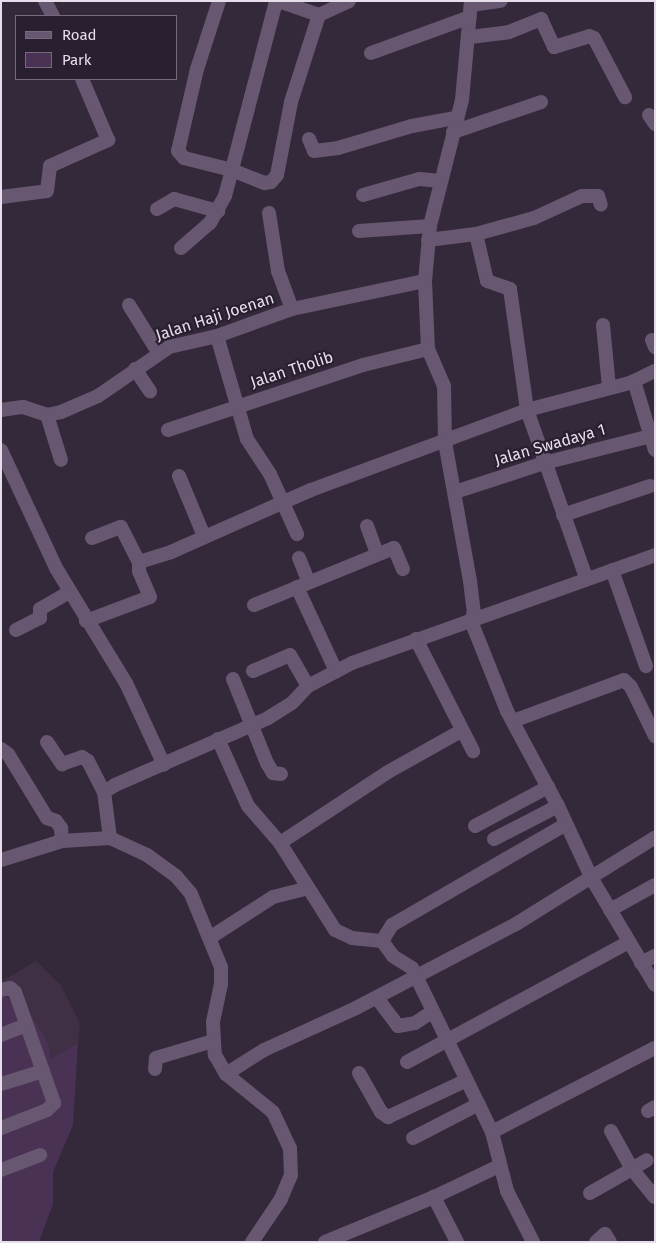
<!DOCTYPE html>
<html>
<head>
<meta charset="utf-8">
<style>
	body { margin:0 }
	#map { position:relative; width:656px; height:1243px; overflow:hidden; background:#34293a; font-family:"Fira Sans",sans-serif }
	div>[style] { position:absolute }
	.built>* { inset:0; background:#3f3046 }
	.green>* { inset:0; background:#493254 }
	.minor>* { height:14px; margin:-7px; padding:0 7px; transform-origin:7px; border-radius:7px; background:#685770 }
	span { translate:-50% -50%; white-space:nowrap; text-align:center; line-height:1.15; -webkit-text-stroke:4.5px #2a1f30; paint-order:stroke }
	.street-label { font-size:16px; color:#e6deea }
	.frame { position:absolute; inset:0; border:2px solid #e6deea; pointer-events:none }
	.legend { position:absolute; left:15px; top:15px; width:162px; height:65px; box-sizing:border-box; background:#2a1f30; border:1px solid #756b7a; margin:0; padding:6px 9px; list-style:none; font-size:15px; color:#e6deea }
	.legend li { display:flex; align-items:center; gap:10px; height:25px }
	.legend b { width:25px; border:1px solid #756b7a }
</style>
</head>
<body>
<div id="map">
	<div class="built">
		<i style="clip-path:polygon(36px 961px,60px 984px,80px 1023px,78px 1043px,51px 1059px,1px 993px,1px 982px)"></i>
	</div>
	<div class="green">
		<i style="clip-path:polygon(1px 993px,30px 1014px,48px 1043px,51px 1059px,78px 1043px,73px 1125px,53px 1172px,53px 1204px,39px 1242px,1px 1242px)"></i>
	</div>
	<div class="minor">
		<i style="left:45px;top:1px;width:17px;rotate:62deg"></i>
		<i style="left:219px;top:1px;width:71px;rotate:107.9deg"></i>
		<i style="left:197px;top:69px;width:84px;rotate:103deg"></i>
		<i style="left:178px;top:151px;width:9px;rotate:49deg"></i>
		<i style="left:184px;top:158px;width:49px;rotate:14deg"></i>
		<i style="left:232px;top:170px;width:35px;rotate:22deg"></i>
		<i style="left:264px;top:183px;width:7px;rotate:-8deg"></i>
		<i style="left:271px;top:182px;width:9px;rotate:-49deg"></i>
		<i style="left:277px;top:175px;width:74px;rotate:-79.1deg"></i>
		<i style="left:291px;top:102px;width:91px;rotate:-72.2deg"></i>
		<i style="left:278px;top:1px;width:43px;rotate:18.9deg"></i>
		<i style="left:319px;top:15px;width:33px;rotate:-25deg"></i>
		<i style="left:471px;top:1px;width:99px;rotate:95.2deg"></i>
		<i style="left:462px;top:100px;width:130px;rotate:104.3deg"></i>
		<i style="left:430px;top:226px;width:55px;rotate:95.2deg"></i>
		<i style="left:425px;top:281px;width:68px;rotate:87.5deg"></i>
		<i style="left:428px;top:349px;width:40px;rotate:66.6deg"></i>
		<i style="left:444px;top:386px;width:56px;rotate:89deg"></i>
		<i style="left:445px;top:442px;width:141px;rotate:79.8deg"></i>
		<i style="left:470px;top:581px;width:31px;rotate:83deg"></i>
		<i style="left:474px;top:612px;width:9px;rotate:108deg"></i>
		<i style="left:471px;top:621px;width:97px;rotate:68.2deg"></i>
		<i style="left:507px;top:711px;width:108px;rotate:61.8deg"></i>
		<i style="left:558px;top:806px;width:81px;rotate:65deg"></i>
		<i style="left:592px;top:879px;width:123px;rotate:59.3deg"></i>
		<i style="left:471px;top:5px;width:30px;rotate:-8deg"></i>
		<i style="left:470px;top:37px;width:39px;rotate:-7deg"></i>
		<i style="left:509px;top:32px;width:35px;rotate:-22deg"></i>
		<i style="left:541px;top:19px;width:31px;rotate:65deg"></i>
		<i style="left:554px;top:47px;width:37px;rotate:-17deg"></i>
		<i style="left:589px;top:36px;width:5px;rotate:22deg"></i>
		<i style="left:594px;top:38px;width:67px;rotate:62.3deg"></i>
		<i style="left:371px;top:53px;width:105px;rotate:-20deg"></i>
		<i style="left:649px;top:115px;width:11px;rotate:56deg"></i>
		<i style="left:453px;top:132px;width:93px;rotate:-18.8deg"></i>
		<i style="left:309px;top:139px;width:13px;rotate:67deg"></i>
		<i style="left:314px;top:151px;width:24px;rotate:-7deg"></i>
		<i style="left:338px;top:148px;width:77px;rotate:-16.6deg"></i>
		<i style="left:412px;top:126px;width:44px;rotate:-10.5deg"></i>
		<i style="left:363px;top:195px;width:58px;rotate:-15.9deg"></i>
		<i style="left:419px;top:179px;width:22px;rotate:5deg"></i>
		<i style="left:1px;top:197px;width:46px;rotate:-7.4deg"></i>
		<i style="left:47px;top:191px;width:25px;rotate:-83deg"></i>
		<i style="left:50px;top:166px;width:64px;rotate:-24.1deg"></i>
		<i style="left:108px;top:140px;width:66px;rotate:-113.1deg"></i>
		<i style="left:157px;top:209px;width:20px;rotate:-30deg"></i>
		<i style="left:174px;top:199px;width:46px;rotate:15.3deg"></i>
		<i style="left:269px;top:213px;width:59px;rotate:81.2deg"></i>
		<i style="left:278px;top:271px;width:40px;rotate:69.8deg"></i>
		<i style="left:359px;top:231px;width:71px;rotate:-4deg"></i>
		<i style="left:476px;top:234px;width:48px;rotate:76.8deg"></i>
		<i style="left:487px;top:281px;width:24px;rotate:19deg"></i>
		<i style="left:510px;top:289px;width:122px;rotate:82deg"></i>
		<i style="left:527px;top:410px;width:178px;rotate:70.6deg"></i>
		<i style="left:428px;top:240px;width:48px;rotate:-7.1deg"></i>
		<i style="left:476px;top:234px;width:60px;rotate:-15.4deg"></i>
		<i style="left:534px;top:218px;width:53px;rotate:-24.6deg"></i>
		<i style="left:582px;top:196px;width:16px"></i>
		<i style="left:598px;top:196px;width:9px;rotate:72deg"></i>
		<i style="left:181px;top:248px;width:38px;rotate:-41deg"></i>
		<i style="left:210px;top:223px;width:31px;rotate:-61deg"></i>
		<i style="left:225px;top:196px;width:202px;rotate:-75.3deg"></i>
		<i style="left:129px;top:305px;width:55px;rotate:58.3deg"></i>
		<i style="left:603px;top:325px;width:62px;rotate:84.5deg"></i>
		<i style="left:217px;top:336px;width:107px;rotate:73.8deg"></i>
		<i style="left:247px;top:439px;width:42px;rotate:56.7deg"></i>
		<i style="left:270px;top:474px;width:66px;rotate:65.8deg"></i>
		<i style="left:652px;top:340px;width:8px;rotate:67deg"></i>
		<i style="left:135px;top:369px;width:27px;rotate:56deg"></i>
		<i style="left:634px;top:381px;width:72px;rotate:73.1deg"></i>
		<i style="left:1px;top:410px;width:22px;rotate:-8deg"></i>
		<i style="left:23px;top:407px;width:25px;rotate:18deg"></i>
		<i style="left:47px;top:415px;width:14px;rotate:-12deg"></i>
		<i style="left:61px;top:412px;width:40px;rotate:-23.4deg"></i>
		<i style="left:98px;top:396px;width:86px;rotate:-34.6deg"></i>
		<i style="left:169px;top:347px;width:49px;rotate:-12.9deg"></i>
		<i style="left:217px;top:336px;width:80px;rotate:-19.8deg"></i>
		<i style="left:292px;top:309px;width:136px;rotate:-11.9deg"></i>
		<i style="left:47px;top:415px;width:47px;rotate:72.7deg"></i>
		<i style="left:168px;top:430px;width:206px;rotate:-18.4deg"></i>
		<i style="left:363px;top:365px;width:67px;rotate:-13.8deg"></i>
		<i style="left:1px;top:450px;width:130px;rotate:65deg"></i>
		<i style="left:56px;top:568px;width:135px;rotate:58.7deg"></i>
		<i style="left:126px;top:683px;width:90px;rotate:65.1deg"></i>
		<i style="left:179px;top:476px;width:65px;rotate:67.4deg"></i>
		<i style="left:455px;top:492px;width:94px;rotate:-18deg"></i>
		<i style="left:544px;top:463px;width:114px;rotate:-14.2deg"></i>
		<i style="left:563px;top:515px;width:92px;rotate:-18.4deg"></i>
		<i style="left:367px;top:526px;width:30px;rotate:70deg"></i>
		<i style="left:92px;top:538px;width:31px;rotate:-21deg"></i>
		<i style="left:121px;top:527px;width:39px;rotate:63deg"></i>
		<i style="left:299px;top:558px;width:24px;rotate:68deg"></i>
		<i style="left:612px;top:570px;width:102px;rotate:70.5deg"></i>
		<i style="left:297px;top:587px;width:93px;rotate:65.1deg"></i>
		<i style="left:254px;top:605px;width:151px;rotate:-22.2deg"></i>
		<i style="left:394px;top:548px;width:23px;rotate:67deg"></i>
		<i style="left:86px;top:621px;width:68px;rotate:-20.6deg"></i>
		<i style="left:150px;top:597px;width:28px;rotate:-113deg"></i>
		<i style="left:139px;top:571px;width:9px;rotate:-90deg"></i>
		<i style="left:139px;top:562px;width:34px;rotate:-17deg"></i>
		<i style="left:171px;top:552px;width:153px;rotate:-23.9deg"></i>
		<i style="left:311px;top:490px;width:230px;rotate:-20.3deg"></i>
		<i style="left:527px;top:410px;width:106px;rotate:-14.7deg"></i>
		<i style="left:630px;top:383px;width:28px;rotate:-26deg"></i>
		<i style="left:16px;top:630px;width:27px;rotate:-27deg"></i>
		<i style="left:40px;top:618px;width:9px;rotate:-90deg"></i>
		<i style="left:40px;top:609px;width:34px;rotate:-30deg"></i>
		<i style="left:416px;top:639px;width:126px;rotate:63deg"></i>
		<i style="left:253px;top:671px;width:40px;rotate:-23.4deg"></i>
		<i style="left:290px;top:655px;width:36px;rotate:60deg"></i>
		<i style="left:233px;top:679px;width:91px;rotate:68deg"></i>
		<i style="left:267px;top:763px;width:12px;rotate:59deg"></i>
		<i style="left:273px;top:773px;width:8px;rotate:7deg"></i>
		<i style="left:513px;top:721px;width:118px;rotate:-20.3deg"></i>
		<i style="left:624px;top:680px;width:10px;rotate:45deg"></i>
		<i style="left:631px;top:687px;width:55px;rotate:63.9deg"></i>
		<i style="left:218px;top:739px;width:73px;rotate:65.9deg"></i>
		<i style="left:248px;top:806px;width:49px;rotate:49.1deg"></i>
		<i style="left:280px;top:843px;width:103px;rotate:57.7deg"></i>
		<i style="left:335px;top:930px;width:19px;rotate:25deg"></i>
		<i style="left:352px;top:938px;width:30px;rotate:6deg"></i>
		<i style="left:47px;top:742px;width:27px;rotate:56deg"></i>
		<i style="left:62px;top:764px;width:21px;rotate:-19deg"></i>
		<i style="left:82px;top:757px;width:7px;rotate:34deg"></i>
		<i style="left:88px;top:761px;width:35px;rotate:63deg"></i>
		<i style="left:1px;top:749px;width:9px;rotate:36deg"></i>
		<i style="left:8px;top:754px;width:75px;rotate:58.6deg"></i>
		<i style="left:47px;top:818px;width:9px;rotate:18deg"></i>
		<i style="left:56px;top:821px;width:9px;rotate:54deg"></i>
		<i style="left:61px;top:828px;width:13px;rotate:86deg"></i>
		<i style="left:475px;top:826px;width:83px;rotate:-28.1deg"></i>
		<i style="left:110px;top:838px;width:46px;rotate:-97.4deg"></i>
		<i style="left:104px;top:792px;width:13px;rotate:-32deg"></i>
		<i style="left:115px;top:785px;width:167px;rotate:-23.6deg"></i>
		<i style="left:268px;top:718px;width:28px;rotate:-32deg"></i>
		<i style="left:292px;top:703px;width:23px;rotate:-47deg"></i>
		<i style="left:308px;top:686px;width:50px;rotate:-27.6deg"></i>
		<i style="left:352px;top:663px;width:322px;rotate:-19.6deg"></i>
		<i style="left:494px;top:839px;width:72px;rotate:-27.3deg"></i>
		<i style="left:280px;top:843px;width:129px;rotate:-33.3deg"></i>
		<i style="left:388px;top:772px;width:84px;rotate:-29.3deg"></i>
		<i style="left:1px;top:860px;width:64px;rotate:-17.3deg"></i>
		<i style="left:62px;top:841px;width:48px;rotate:-3.6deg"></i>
		<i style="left:110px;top:838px;width:41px;rotate:24.7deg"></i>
		<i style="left:147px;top:855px;width:36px;rotate:36deg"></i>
		<i style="left:176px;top:876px;width:23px;rotate:50deg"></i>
		<i style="left:191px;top:894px;width:79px;rotate:67.7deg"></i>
		<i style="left:221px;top:967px;width:17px;rotate:90deg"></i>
		<i style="left:221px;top:984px;width:39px;rotate:102deg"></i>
		<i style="left:213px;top:1022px;width:33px;rotate:87deg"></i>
		<i style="left:215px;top:1055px;width:22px;rotate:60deg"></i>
		<i style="left:226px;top:1074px;width:60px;rotate:39deg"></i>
		<i style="left:273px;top:1112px;width:40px;rotate:65deg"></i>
		<i style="left:290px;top:1148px;width:27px;rotate:88deg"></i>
		<i style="left:291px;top:1175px;width:26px;rotate:113deg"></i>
		<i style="left:281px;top:1199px;width:52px;rotate:124deg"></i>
		<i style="left:610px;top:910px;width:51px;rotate:-29.1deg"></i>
		<i style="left:211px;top:937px;width:74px;rotate:-32.8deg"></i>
		<i style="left:273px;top:897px;width:36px;rotate:-14deg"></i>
		<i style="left:641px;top:963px;width:16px;rotate:-27deg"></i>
		<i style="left:1px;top:990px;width:9px;rotate:-13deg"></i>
		<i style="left:10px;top:988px;width:6px;rotate:39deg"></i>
		<i style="left:15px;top:992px;width:118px;rotate:70.6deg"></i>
		<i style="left:54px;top:1103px;width:10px;rotate:135deg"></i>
		<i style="left:47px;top:1110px;width:49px;rotate:158.6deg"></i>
		<i style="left:377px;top:998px;width:35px;rotate:53deg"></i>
		<i style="left:398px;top:1026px;width:17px;rotate:-10deg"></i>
		<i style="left:415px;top:1023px;width:20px;rotate:-33deg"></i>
		<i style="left:1px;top:1035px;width:27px;rotate:-22deg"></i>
		<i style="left:407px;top:1062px;width:252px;rotate:-28.4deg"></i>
		<i style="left:155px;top:1069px;width:11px;rotate:-85deg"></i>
		<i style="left:156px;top:1058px;width:59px;rotate:-16.6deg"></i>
		<i style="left:359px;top:1073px;width:45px;rotate:60.6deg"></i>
		<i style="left:381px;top:1112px;width:9px;rotate:36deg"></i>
		<i style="left:388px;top:1117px;width:87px;rotate:-25.1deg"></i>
		<i style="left:226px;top:1074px;width:45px;rotate:-32.3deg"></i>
		<i style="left:264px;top:1050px;width:101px;rotate:-24.5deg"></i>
		<i style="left:356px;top:1008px;width:181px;rotate:-27.7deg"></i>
		<i style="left:516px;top:924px;width:163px;rotate:-31.9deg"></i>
		<i style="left:1px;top:1084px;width:44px;rotate:-17.2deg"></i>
		<i style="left:648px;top:1111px;width:8px;rotate:-30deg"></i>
		<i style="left:611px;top:1131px;width:43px;rotate:61.1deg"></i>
		<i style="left:632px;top:1169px;width:17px;rotate:-31deg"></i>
		<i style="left:492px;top:1132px;width:183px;rotate:-27.3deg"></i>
		<i style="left:413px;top:1138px;width:74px;rotate:-27.3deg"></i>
		<i style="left:1px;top:1170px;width:42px;rotate:-21deg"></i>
		<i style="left:590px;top:1193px;width:48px;rotate:-29.7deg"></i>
		<i style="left:632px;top:1169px;width:36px;rotate:51deg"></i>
		<i style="left:325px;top:1242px;width:118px;rotate:-22.4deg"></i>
		<i style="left:457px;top:1242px;width:51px;rotate:-117.1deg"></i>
		<i style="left:434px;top:1197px;width:72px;rotate:-25.5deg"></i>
		<i style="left:533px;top:1242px;width:57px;rotate:-117deg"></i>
		<i style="left:507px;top:1191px;width:61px;rotate:-104.3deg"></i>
		<i style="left:492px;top:1132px;width:182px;rotate:-116deg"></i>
		<i style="left:412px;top:968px;width:22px;rotate:-148deg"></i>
		<i style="left:393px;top:956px;width:19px;rotate:-126deg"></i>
		<i style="left:382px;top:941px;width:19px;rotate:-58deg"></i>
		<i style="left:392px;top:925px;width:201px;rotate:-30.1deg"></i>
		<i style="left:596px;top:1242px;width:12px;rotate:-42deg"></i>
		<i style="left:605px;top:1234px;width:9px;rotate:58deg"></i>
	</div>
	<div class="street-label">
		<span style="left:215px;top:317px;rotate:-18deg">Jalan Haji Joenan</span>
		<span style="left:292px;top:370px;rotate:-18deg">Jalan Tholib</span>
		<span style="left:550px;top:445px;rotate:-16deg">Jalan Swadaya 1</span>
	</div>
	<div class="frame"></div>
	<ul class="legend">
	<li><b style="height:6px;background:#685770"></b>Road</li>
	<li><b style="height:14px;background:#493254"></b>Park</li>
	</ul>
</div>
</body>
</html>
